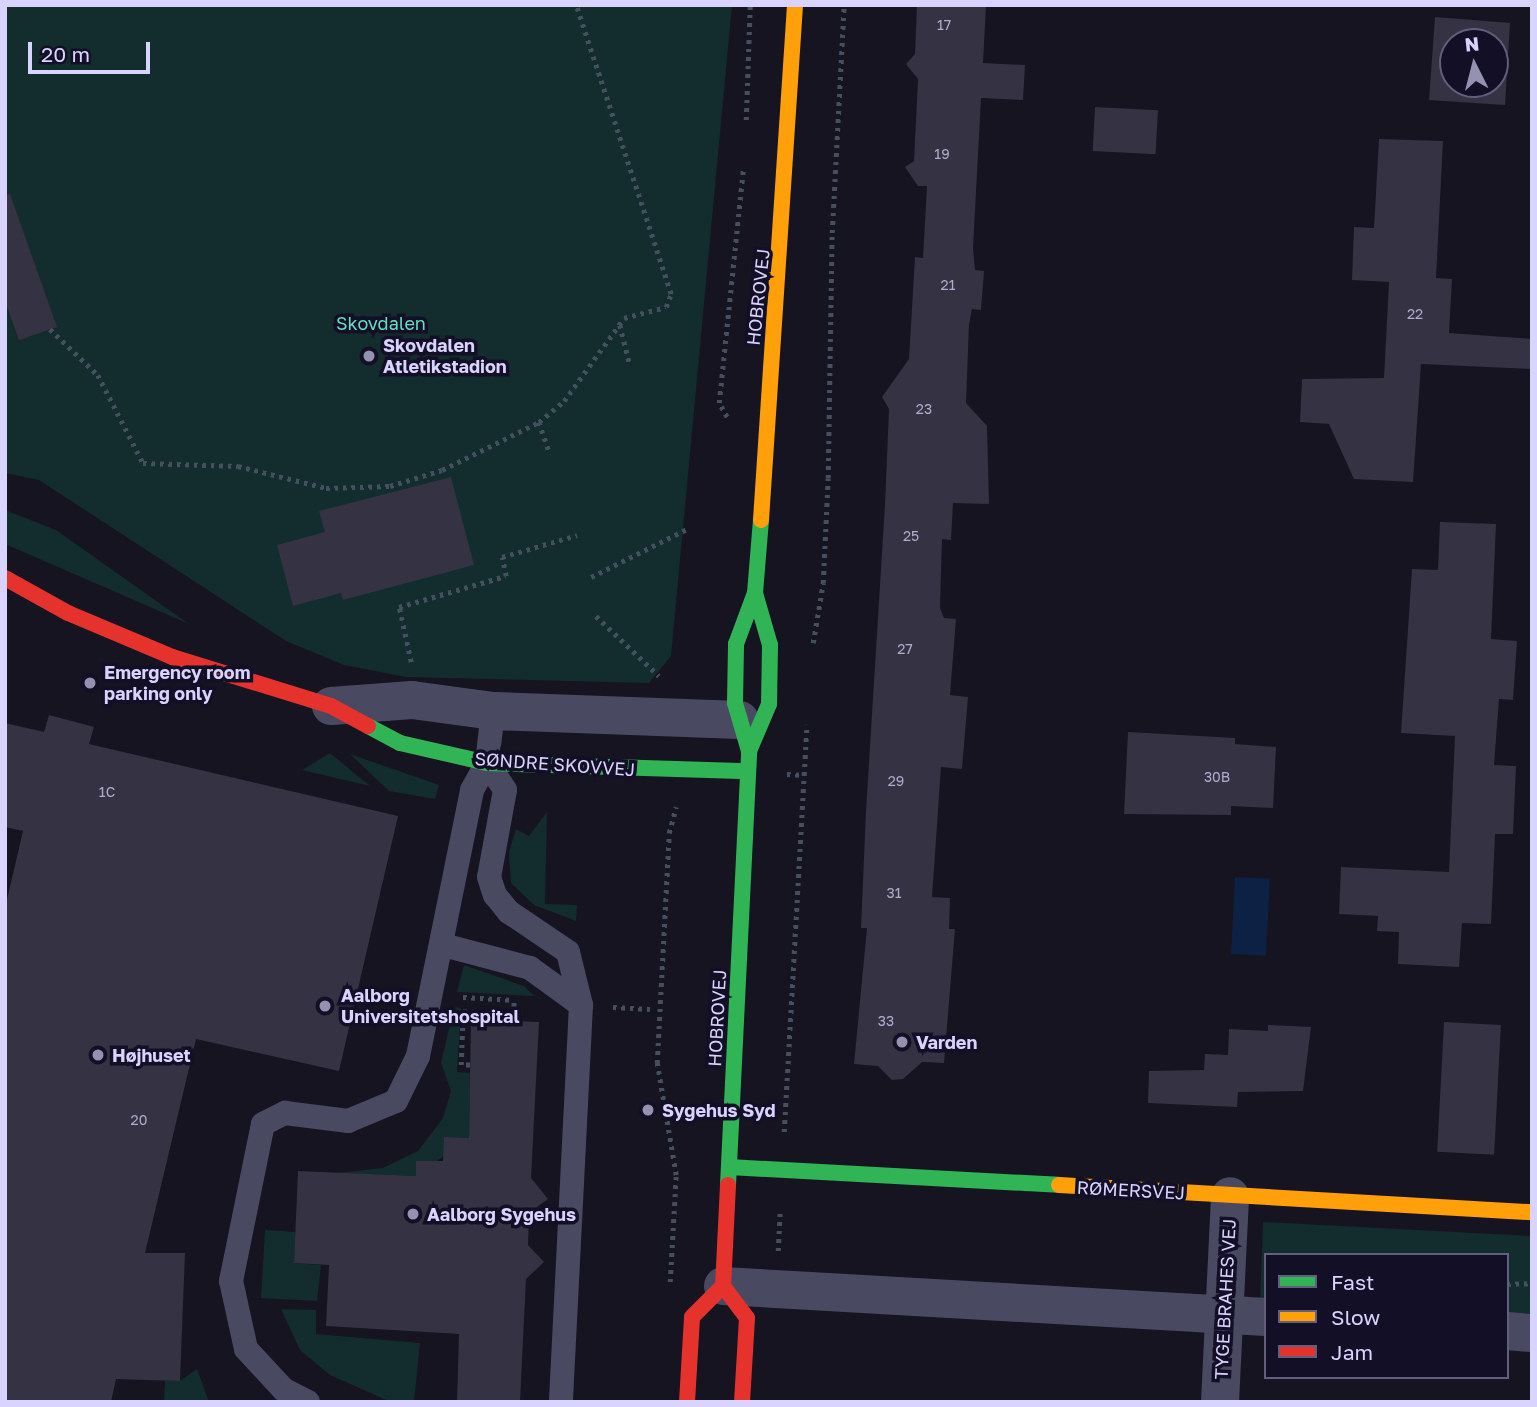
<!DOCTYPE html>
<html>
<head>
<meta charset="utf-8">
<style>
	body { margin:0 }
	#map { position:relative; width:1537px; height:1407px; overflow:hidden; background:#161421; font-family:"Golos Text",sans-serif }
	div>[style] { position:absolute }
	.green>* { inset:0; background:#132c2d }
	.water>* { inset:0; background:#0d2144; transform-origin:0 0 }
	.building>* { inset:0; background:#343243; transform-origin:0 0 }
	.path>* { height:4.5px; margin-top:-2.25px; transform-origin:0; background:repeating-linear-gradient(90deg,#44505f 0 3.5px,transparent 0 8.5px) }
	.lane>* { height:24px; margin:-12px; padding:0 12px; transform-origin:12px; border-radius:12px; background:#4a4962 }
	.street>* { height:38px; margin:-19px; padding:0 19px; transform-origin:19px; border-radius:19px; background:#4a4962 }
	.fast>* { height:16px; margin:-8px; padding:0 8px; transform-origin:8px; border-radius:8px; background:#30b455 }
	.slow>* { height:16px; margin:-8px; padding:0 8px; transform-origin:8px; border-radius:8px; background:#ff9f0a }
	.jam>* { height:16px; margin:-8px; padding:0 8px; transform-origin:8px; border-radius:8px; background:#e5322d }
	.dots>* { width:19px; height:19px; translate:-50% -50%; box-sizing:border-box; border:4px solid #130f26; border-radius:50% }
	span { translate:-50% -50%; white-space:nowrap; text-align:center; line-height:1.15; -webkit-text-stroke:7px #130f26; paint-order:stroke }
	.number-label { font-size:14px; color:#b0acd0 }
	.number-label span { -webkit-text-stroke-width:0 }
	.street-label { font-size:18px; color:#d9d4ff }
	.park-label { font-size:18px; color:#5fe0c0 }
	.poi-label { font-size:18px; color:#d9d4ff; font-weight:700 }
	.left { translate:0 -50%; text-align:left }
	.frame { position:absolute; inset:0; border:7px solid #d9d4ff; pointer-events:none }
	.legend { position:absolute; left:1264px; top:1253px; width:245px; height:126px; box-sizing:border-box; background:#130f26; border:2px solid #625e7d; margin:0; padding:9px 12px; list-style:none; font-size:21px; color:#d9d4ff }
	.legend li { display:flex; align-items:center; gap:14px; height:35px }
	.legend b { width:35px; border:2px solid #625e7d }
	.north { position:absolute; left:1439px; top:28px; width:70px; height:70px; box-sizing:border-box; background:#130f26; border:2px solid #625e7d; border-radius:50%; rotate:354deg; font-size:19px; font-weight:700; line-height:28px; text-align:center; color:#d9d4ff }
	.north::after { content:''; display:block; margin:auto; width:24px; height:32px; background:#9591b1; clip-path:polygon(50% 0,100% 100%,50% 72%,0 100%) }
	.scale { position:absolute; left:28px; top:42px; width:122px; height:32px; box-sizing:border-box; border:4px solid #d9d4ff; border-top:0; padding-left:9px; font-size:21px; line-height:24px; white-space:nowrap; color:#d9d4ff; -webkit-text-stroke:5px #130f26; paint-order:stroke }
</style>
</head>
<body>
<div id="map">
	<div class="green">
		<i style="clip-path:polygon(5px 5px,732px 5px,671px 656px,649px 683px,406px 677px,344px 665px,286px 641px,39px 480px,5px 473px)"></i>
		<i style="clip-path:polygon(5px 510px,56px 530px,189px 624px,5px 544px)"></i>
		<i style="clip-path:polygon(330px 753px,370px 786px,302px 770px)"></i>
		<i style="clip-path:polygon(350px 754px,439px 785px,435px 799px,389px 791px)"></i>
		<i style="clip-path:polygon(547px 812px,545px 904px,577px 905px,576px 921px,534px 905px,511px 883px,509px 852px,516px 829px,529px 836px)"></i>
		<i style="clip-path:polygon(464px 965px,524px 986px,534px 996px,457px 992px)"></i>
		<i style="clip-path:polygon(454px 1007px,461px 1008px,457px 1072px,470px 1073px,469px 1138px,416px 1176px,337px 1173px,383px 1168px,418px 1151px,443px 1118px,451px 1091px,441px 1063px)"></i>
		<i style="clip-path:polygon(1263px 1222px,1532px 1236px,1532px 1318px,1507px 1316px,1507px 1255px,1266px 1255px,1266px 1303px,1260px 1302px)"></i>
		<i style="clip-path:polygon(265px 1230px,296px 1232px,294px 1263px,321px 1265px,317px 1301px,261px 1298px)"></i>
		<i style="clip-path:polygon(281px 1309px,316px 1310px,316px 1334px,420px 1343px,414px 1402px,391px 1402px,330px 1375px,300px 1350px)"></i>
		<i style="clip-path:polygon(197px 1369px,209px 1402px,164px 1402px,165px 1381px,180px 1381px)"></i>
	</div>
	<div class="water">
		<i style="left:1235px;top:877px;width:35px;height:77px;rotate:3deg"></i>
	</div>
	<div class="building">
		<i style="clip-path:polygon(917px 5px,986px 5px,983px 63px,1025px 65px,1023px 100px,981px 98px,973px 248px,975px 270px,984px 271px,981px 310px,972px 309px,969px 324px,966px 403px,987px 426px,989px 504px,953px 503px,951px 540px,942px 539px,940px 608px,944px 618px,956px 619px,950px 695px,968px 697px,962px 769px,941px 767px,932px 897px,950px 898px,949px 929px,955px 929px,944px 1063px,922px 1062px,903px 1079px,892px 1080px,878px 1066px,854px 1064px,867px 928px,861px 928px,866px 811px,885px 505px,889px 409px,882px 397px,909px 359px,915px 257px,923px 258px,927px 186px,918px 186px,905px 167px,914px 161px,918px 79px,906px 64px,915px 54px)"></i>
		<i style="clip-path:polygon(evenodd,1435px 17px,1510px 23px,1505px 105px,1429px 100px,1435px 17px,1453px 42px,1495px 42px,1495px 84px,1453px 84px,1453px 42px)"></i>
		<i style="left:1095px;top:107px;width:63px;height:44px;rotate:3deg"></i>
		<i style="clip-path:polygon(1379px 139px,1443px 141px,1436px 278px,1452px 279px,1449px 333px,1532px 339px,1532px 369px,1421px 364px,1413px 482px,1354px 479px,1329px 424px,1300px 422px,1302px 379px,1384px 378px,1389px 282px,1352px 280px,1354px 227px,1374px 228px)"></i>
		<i style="clip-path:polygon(10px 194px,57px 327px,19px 340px,5px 301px,5px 195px)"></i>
		<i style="clip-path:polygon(451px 477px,474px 565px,343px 600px,341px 593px,293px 606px,277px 545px,325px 532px,319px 511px)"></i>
		<i style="clip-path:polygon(1440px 522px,1496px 524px,1491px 639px,1517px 641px,1513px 700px,1499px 699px,1494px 765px,1516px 766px,1513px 834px,1495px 834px,1491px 924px,1462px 923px,1459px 967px,1398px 964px,1399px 932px,1377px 931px,1378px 916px,1339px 914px,1341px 867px,1449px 872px,1455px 736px,1401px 733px,1412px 569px,1438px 570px)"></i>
		<i style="clip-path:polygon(49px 715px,94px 727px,89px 744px,398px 816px,339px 1071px,196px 1039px,145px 1253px,185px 1253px,180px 1381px,116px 1379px,111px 1402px,5px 1402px,5px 908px,23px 831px,5px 827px,5px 723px,44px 732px)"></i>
		<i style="clip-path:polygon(1128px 732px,1235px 738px,1235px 744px,1276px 747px,1273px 808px,1231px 806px,1231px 815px,1124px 814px)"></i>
		<i style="clip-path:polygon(471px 1019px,539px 1022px,531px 1178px,548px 1199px,529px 1213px,528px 1245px,544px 1262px,526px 1279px,520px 1402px,457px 1402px,459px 1334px,326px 1326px,329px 1265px,294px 1263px,298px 1171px,416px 1176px,416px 1161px,443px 1161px,444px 1137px,469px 1138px)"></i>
		<i style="left:1444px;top:1022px;width:57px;height:130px;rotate:3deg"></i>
		<i style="clip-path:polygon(1268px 1025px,1311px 1027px,1303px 1091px,1238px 1092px,1237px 1107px,1148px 1103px,1149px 1071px,1204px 1070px,1205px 1054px,1228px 1055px,1229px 1029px,1268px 1031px)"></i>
	</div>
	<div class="path">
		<i style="left:746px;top:120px;width:115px;rotate:-88deg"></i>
		<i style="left:620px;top:325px;width:38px;rotate:76deg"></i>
		<i style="left:50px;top:329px;width:66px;rotate:43.8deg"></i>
		<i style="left:98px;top:375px;width:99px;rotate:62.9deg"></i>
		<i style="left:143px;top:463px;width:95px;rotate:1.8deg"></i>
		<i style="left:238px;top:466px;width:91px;rotate:14deg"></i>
		<i style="left:326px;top:488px;width:64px;rotate:-1.8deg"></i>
		<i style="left:390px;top:486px;width:54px;rotate:-17.1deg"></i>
		<i style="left:442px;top:470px;width:108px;rotate:-26.3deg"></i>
		<i style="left:539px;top:422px;width:33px;rotate:-40deg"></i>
		<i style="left:564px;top:401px;width:102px;rotate:-54.1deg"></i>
		<i style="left:624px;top:318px;width:43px;rotate:-14.7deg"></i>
		<i style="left:666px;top:307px;width:14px;rotate:-69deg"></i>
		<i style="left:671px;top:294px;width:304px;rotate:-108.2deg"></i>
		<i style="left:727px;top:417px;width:16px;rotate:-120deg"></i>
		<i style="left:719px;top:403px;width:234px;rotate:-84.1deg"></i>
		<i style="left:539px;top:422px;width:34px;rotate:71deg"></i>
		<i style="left:591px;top:577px;width:110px;rotate:-26.6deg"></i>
		<i style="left:596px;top:616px;width:87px;rotate:43.6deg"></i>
		<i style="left:813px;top:643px;width:61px;rotate:-80.5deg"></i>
		<i style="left:823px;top:583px;width:105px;rotate:-87.3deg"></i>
		<i style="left:828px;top:478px;width:245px;rotate:-89.1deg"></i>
		<i style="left:832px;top:233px;width:228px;rotate:-87deg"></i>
		<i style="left:411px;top:662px;width:56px;rotate:-102.3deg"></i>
		<i style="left:399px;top:607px;width:111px;rotate:-16.2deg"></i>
		<i style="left:506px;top:576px;width:19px;rotate:-102deg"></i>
		<i style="left:502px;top:557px;width:78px;rotate:-16.3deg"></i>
		<i style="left:787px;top:774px;width:17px;rotate:3deg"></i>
		<i style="left:463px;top:997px;width:50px;rotate:3.4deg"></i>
		<i style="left:613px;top:1007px;width:37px;rotate:3deg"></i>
		<i style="left:470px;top:1065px;width:9px;rotate:180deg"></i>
		<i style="left:461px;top:1065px;width:54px;rotate:-87.9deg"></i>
		<i style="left:463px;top:1011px;width:50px;rotate:4.6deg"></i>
		<i style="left:513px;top:1015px;width:15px;rotate:-86deg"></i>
		<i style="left:784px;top:1132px;width:408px;rotate:-86.8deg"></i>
		<i style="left:778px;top:1251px;width:41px;rotate:-87.2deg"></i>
		<i style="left:670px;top:1282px;width:107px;rotate:-86.8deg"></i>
		<i style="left:676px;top:1175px;width:114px;rotate:-99.6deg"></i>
		<i style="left:657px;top:1063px;width:230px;rotate:-87deg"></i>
		<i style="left:669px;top:833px;width:27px;rotate:-75deg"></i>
		<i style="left:1507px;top:1284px;width:25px;rotate:-2deg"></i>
	</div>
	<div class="lane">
		<i style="left:487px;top:763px;width:32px;rotate:56deg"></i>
		<i style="left:505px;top:790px;width:88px;rotate:100.4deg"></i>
		<i style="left:489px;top:877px;width:19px;rotate:72deg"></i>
		<i style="left:495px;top:895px;width:22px;rotate:51deg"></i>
		<i style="left:509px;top:912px;width:71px;rotate:34.1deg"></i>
		<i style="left:568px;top:952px;width:55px;rotate:76.2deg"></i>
		<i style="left:581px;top:1005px;width:398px;rotate:92.9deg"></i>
		<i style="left:443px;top:945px;width:90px;rotate:14.8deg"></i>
		<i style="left:530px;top:968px;width:63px;rotate:36deg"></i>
		<i style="left:308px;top:1402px;width:27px;rotate:-153deg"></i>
		<i style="left:284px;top:1390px;width:56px;rotate:-132.8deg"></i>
		<i style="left:246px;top:1349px;width:70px;rotate:-102.4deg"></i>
		<i style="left:231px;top:1281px;width:160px;rotate:-78.5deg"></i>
		<i style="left:263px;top:1124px;width:25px;rotate:-27deg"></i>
		<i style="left:285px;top:1113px;width:64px;rotate:7.2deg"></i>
		<i style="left:348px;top:1121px;width:52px;rotate:-22.6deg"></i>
		<i style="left:396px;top:1101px;width:50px;rotate:-63.9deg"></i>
		<i style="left:418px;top:1056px;width:271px;rotate:-78.5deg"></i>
		<i style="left:472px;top:790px;width:31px;rotate:-61deg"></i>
		<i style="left:487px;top:763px;width:52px;rotate:-83.4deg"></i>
	</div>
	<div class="street">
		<i style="left:331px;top:706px;width:81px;rotate:-4.2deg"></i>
		<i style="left:412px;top:700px;width:82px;rotate:7.7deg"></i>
		<i style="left:493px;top:711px;width:247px;rotate:2.1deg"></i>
		<i style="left:723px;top:1286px;width:544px;rotate:3.27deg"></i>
		<i style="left:1507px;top:1331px;width:25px;rotate:5deg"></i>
		<i style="left:1220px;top:1402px;width:206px;rotate:-87.2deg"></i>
	</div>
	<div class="fast">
		<i style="left:368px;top:726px;width:36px;rotate:28deg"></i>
		<i style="left:400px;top:743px;width:89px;rotate:12.9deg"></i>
		<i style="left:487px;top:763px;width:261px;rotate:1.8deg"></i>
		<i style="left:749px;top:751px;width:51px;rotate:-66.9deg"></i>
		<i style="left:769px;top:704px;width:59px;rotate:-89deg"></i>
		<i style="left:770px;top:645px;width:54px;rotate:-106.1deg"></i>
		<i style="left:729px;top:1167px;width:330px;rotate:3.1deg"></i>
		<i style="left:728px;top:1185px;width:435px;rotate:-87.2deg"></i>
		<i style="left:749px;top:751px;width:50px;rotate:-106.3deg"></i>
		<i style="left:735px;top:703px;width:59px;rotate:-89deg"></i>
		<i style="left:736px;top:644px;width:54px;rotate:-69.6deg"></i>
		<i style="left:755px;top:593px;width:73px;rotate:-85.3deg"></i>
	</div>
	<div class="slow">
		<i style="left:761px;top:520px;width:516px;rotate:-86.22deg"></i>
		<i style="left:1059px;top:1185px;width:474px;rotate:3.3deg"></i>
	</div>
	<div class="jam">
		<i style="left:5px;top:578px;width:72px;rotate:29.1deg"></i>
		<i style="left:68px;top:613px;width:113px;rotate:22.9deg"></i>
		<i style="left:172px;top:657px;width:166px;rotate:17.1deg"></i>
		<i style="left:331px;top:706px;width:42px;rotate:28.4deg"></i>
		<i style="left:728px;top:1185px;width:101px;rotate:92.8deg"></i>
		<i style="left:723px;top:1286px;width:40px;rotate:53deg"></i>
		<i style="left:747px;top:1318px;width:84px;rotate:93.4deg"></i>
		<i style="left:687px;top:1402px;width:85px;rotate:-86.6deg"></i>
		<i style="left:692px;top:1317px;width:44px;rotate:-45deg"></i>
	</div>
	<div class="dots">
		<i style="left:369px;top:356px;background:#9591b1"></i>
		<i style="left:90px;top:683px;background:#9591b1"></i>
		<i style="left:325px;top:1006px;background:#9591b1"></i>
		<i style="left:902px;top:1042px;background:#9591b1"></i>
		<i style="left:98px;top:1055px;background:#9591b1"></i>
		<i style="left:648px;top:1110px;background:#9591b1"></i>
		<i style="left:413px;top:1214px;background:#9591b1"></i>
	</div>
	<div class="number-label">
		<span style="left:944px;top:25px">17</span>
		<span style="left:942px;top:154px">19</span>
		<span style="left:948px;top:285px">21</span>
		<span style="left:1415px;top:314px">22</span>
		<span style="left:924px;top:409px">23</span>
		<span style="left:911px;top:536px">25</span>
		<span style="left:905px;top:649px">27</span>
		<span style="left:1217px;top:777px">30B</span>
		<span style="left:896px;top:781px">29</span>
		<span style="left:107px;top:792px">1C</span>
		<span style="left:894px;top:893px">31</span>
		<span style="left:886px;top:1021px">33</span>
		<span style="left:139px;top:1120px">20</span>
	</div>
	<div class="street-label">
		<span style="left:758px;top:297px;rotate:-84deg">HOBROVEJ</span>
		<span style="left:555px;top:764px;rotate:4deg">SØNDRE SKOVVEJ</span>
		<span style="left:717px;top:1018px;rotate:-87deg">HOBROVEJ</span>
		<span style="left:1131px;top:1190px;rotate:3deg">RØMERSVEJ</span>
		<span style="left:1225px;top:1299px;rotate:-87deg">TYGE BRAHES VEJ</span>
	</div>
	<div class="park-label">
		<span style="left:381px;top:323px">Skovdalen</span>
	</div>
	<div class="poi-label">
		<span class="left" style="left:383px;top:356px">Skovdalen<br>Atletikstadion</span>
		<span class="left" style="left:104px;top:683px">Emergency room<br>parking only</span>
		<span class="left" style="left:341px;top:1006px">Aalborg<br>Universitetshospital</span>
		<span class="left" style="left:916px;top:1042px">Varden</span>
		<span class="left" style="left:112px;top:1055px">Højhuset</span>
		<span class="left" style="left:662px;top:1110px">Sygehus Syd</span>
		<span class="left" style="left:427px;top:1214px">Aalborg Sygehus</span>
	</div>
	<div class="frame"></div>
	<ul class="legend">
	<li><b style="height:9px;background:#30b455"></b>Fast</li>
	<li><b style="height:9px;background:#ff9f0a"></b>Slow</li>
	<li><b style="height:9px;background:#e5322d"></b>Jam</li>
	</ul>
	<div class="north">N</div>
	<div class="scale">20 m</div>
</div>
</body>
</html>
